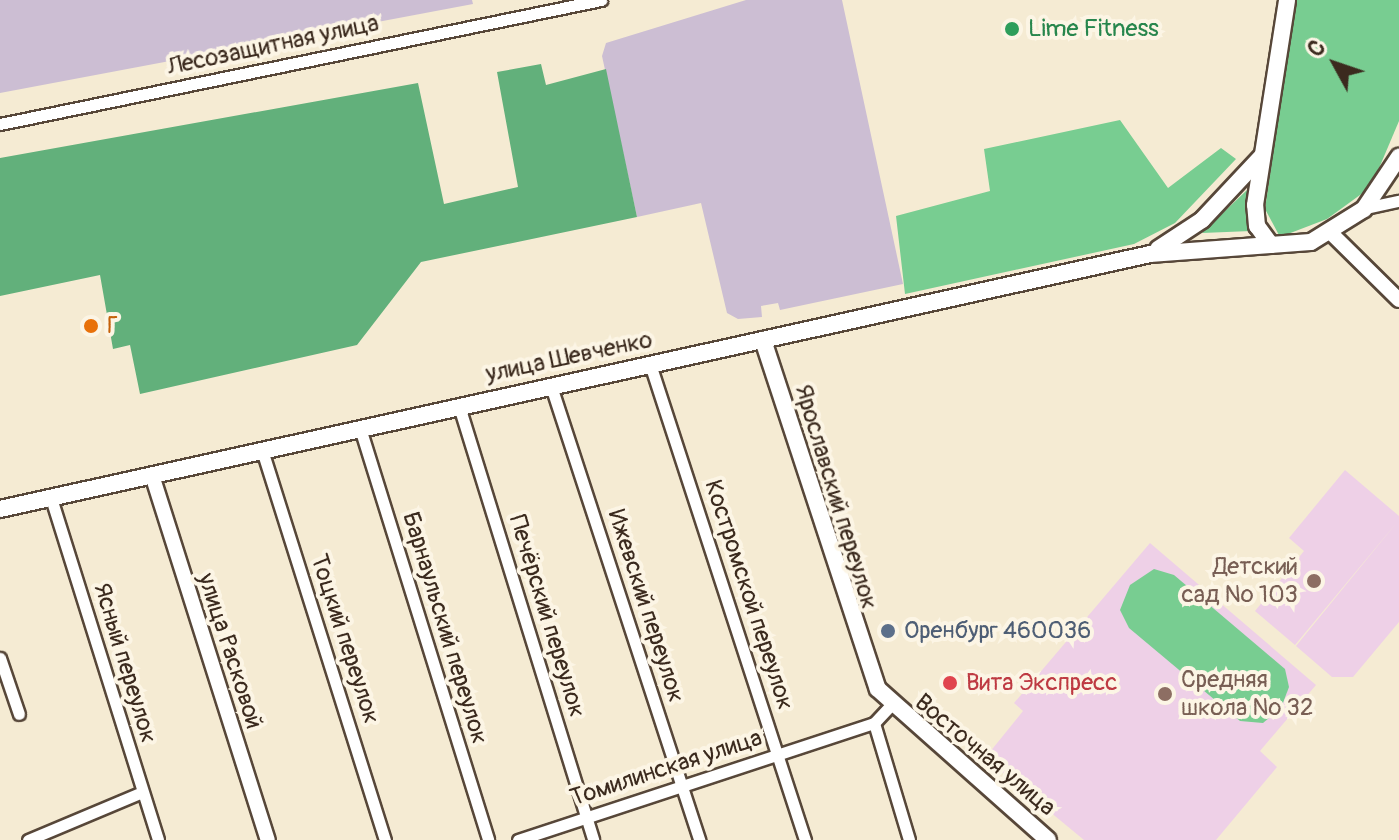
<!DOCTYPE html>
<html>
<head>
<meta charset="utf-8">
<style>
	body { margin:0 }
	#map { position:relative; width:1399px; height:840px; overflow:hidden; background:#f5ebd3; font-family:Pangolin,sans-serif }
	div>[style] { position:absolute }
	.built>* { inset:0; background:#eed0e7 }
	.industrial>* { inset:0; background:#ccbed3 }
	.green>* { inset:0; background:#78cd91 }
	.forest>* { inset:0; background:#62b07b }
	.roads { filter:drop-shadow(2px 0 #574739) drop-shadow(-2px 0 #574739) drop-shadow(0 2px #574739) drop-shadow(0 -2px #574739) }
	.minor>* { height:11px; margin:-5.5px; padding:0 5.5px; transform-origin:5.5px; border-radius:5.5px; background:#fff }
	.tertiary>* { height:14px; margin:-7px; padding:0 7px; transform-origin:7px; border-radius:7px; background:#fff }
	.secondary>* { height:16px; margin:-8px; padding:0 8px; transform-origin:8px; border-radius:8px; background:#fff }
	.dots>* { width:22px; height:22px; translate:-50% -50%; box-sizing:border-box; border:4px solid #fcf5e5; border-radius:50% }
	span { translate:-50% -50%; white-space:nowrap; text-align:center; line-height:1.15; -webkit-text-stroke:8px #fcf5e5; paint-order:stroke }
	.leisure-label { font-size:24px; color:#27864d }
	.left { translate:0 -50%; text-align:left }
	.street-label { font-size:24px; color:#3b2a1e }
	.food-label { font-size:24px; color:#c56008 }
	.education-label { font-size:24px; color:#785e54 }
	.right { translate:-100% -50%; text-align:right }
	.service-label { font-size:24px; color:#4e5e75 }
	.health-label { font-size:24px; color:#be3a42 }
	.north { position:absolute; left:1295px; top:24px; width:80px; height:80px; -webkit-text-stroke:6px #fcf5e5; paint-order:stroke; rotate:310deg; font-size:22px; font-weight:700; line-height:32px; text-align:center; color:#3b2a1e }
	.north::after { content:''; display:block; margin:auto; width:28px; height:36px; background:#3b2a1e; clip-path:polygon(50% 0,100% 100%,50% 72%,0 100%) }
</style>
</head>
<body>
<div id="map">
	<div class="built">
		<i style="clip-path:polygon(1345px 470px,1399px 516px,1399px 622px,1353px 677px,1332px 677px,1296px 646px,1398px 521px,1295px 645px,1255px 611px,1304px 551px,1289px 538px)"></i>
		<i style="clip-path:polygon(1150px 543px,1316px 685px,1260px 751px,1277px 767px,1216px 840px,1084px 840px,985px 758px,1023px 711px,1014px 703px)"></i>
	</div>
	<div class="industrial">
		<i style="clip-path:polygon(0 0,472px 0,473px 4px,0 93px)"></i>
		<i style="clip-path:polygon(746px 0,842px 0,903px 284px,780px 310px,778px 303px,761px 306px,762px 317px,738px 319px,727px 313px,701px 203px,637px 217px,602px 56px,606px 43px)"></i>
	</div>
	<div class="green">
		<i style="clip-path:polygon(1295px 0,1399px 0,1399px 121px,1371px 187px,1327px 219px,1280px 237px,1265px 209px)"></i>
		<i style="clip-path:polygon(1120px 120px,1168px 188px,1221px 148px,1236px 159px,1175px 223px,1134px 244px,905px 294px,896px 216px,990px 191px,984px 149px)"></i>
		<i style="clip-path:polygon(1247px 190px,1251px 231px,1202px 233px)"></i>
		<i style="clip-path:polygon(1154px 569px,1174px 575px,1285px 669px,1289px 687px,1281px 708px,1263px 723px,1240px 721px,1129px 628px,1120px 610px,1130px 585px)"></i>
	</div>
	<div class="forest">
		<i style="clip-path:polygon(541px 64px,546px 85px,606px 69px,637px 217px,421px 262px,357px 345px,140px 394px,130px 345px,113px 349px,100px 275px,0 296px,0 158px,418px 83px,444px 204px,518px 187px,497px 72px)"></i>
	</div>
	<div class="roads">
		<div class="minor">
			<i style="left:0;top:124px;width:614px;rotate:-11.66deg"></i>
			<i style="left:1365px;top:208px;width:35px;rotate:-12deg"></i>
			<i style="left:650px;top:364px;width:501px;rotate:71.96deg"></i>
			<i style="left:551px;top:386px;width:478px;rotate:71.9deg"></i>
			<i style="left:459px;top:406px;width:454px;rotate:72.8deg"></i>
			<i style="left:360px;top:428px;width:431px;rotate:72.7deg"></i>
			<i style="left:262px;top:450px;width:409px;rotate:72.5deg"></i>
			<i style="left:51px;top:498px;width:358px;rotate:72.6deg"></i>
			<i style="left:0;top:658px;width:59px;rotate:71.3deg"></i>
			<i style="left:890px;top:706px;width:23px;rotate:133deg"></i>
			<i style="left:874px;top:723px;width:122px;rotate:73.3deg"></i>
			<i style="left:28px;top:840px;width:124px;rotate:-22.8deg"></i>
			<i style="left:518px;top:840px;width:375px;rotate:-18.2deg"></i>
		</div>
		<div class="tertiary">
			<i style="left:1332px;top:234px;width:94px;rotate:44.6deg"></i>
			<i style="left:152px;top:475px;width:383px;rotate:72.4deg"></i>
		</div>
		<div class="secondary">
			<i style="left:1271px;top:245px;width:24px;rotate:-126deg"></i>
			<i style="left:1257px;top:226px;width:21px;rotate:-95deg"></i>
			<i style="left:1255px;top:205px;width:207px;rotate:-81.1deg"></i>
			<i style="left:1158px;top:249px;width:53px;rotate:-33.4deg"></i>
			<i style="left:1202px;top:220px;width:88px;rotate:-46.8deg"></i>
			<i style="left:763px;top:340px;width:367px;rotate:71.8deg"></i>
			<i style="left:878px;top:689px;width:227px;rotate:41.6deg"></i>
			<i style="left:0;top:509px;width:1178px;rotate:-12.5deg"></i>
			<i style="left:1150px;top:254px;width:161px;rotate:-4.3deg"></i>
			<i style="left:1311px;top:242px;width:62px;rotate:-31.9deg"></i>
			<i style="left:1364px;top:209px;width:63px;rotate:-56.1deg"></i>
		</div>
	</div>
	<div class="dots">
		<i style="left:1012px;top:29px;background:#2e9e5b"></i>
		<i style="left:91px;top:326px;background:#e8710a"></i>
		<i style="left:1314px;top:581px;background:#8d6e63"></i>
		<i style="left:888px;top:631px;background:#5c6f8a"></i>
		<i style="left:950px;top:683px;background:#e0444e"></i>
		<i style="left:1165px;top:694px;background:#8d6e63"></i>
	</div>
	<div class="leisure-label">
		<span class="left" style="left:1028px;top:29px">Lime Fitness</span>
	</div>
	<div class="street-label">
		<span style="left:273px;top:45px;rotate:-12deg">Лесозащитная улица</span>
		<span style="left:569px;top:357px;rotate:-12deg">улица Шевченко</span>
		<span style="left:836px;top:497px;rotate:73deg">Ярославский переулок</span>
		<span style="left:749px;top:595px;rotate:72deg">Костромской переулок</span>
		<span style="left:646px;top:606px;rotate:72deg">Ижевский переулок</span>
		<span style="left:547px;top:616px;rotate:73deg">Печёрский переулок</span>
		<span style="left:445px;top:628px;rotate:73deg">Барнаульский переулок</span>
		<span style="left:345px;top:639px;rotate:72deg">Тоцкий переулок</span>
		<span style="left:230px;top:651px;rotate:72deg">улица Расковой</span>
		<span style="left:125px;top:663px;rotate:73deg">Ясный переулок</span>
		<span style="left:985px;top:755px;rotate:40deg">Восточная улица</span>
		<span style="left:666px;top:768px;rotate:-18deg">Томилинская улица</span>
	</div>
	<div class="food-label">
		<span class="left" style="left:107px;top:326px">Г</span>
	</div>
	<div class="education-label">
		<span class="right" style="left:1298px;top:581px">Детский<br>сад № 103</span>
		<span class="left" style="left:1181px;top:694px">Средняя<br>школа № 32</span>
	</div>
	<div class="service-label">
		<span class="left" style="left:904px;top:631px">Оренбург 460036</span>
	</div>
	<div class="health-label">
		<span class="left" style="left:966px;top:683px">Вита Экспресс</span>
	</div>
	<div class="north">С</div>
</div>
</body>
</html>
